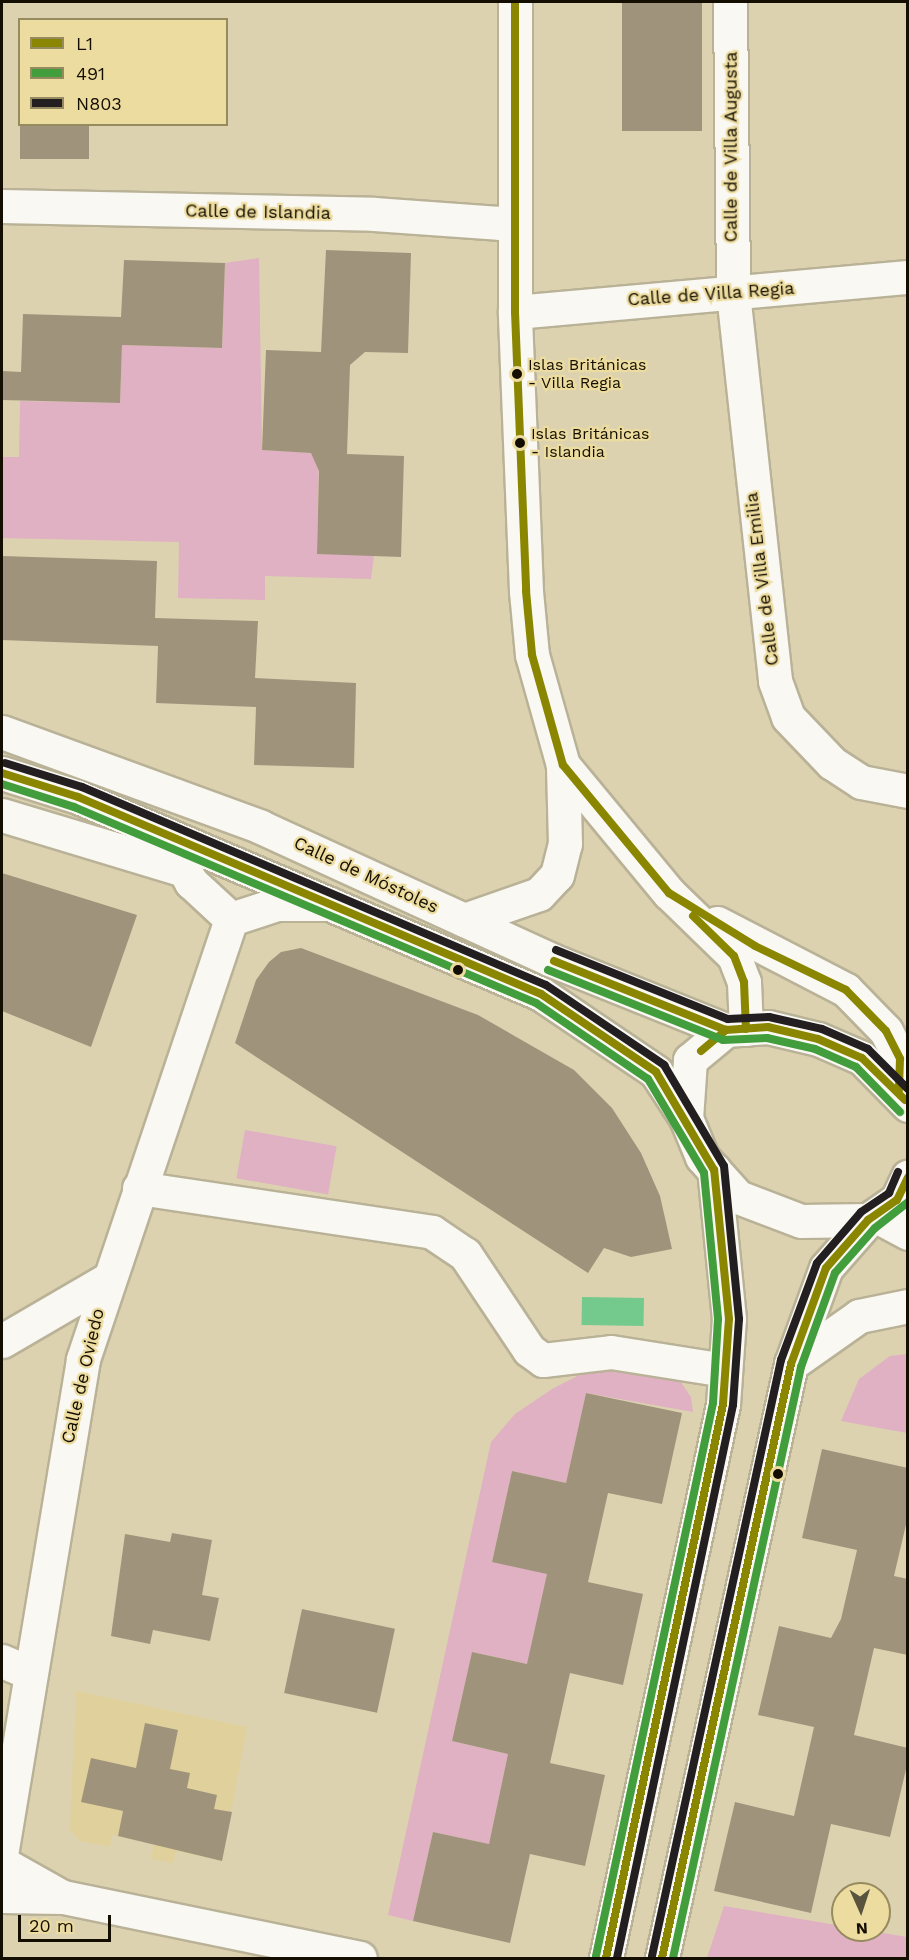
<!DOCTYPE html>
<html>
<head>
<meta charset="utf-8">
<style>
	body { margin:0 }
	#map { position:relative; width:909px; height:1960px; overflow:hidden; background:#dcd2b0; font-family:"Work Sans",sans-serif }
	div>[style] { position:absolute }
	.built>* { inset:0; background:#e0d19c }
	.green>* { inset:0; background:#e0b0c3; transform-origin:0 0 }
	.water>* { inset:0; background:#73ca8c; transform-origin:0 0 }
	.building>* { inset:0; background:#9f947b; transform-origin:0 0 }
	.roads { filter:drop-shadow(2px 0 #b9b297) drop-shadow(-2px 0 #b9b297) drop-shadow(0 2px #b9b297) drop-shadow(0 -2px #b9b297) }
	.street>* { height:33px; margin:-16.5px; padding:0 16.5px; transform-origin:16.5px; border-radius:16.5px; background:#faf8f3 }
	.secondary>* { height:33px; margin:-16.5px; padding:0 16.5px; transform-origin:16.5px; border-radius:16.5px; background:#faf8f3 }
	.primary>* { height:33px; margin:-16.5px; padding:0 16.5px; transform-origin:16.5px; border-radius:16.5px; background:#faf8f3 }
	.bus-1>* { height:8px; margin:-4px; padding:0 4px; transform-origin:4px; border-radius:4px; background:#8a8600 }
	.bus-2>* { height:8px; margin:-4px; padding:0 4px; transform-origin:4px; border-radius:4px; background:#429e3c }
	.bus-3>* { height:8px; margin:-4px; padding:0 4px; transform-origin:4px; border-radius:4px; background:#231f20 }
	.dots>* { width:16px; height:16px; translate:-50% -50%; box-sizing:border-box; border:3px solid #eddc9f; border-radius:50% }
	span { translate:-50% -50%; white-space:nowrap; text-align:center; line-height:1.15; -webkit-text-stroke:4.5px #eddc9f; paint-order:stroke }
	.bus-label { font-size:16px; color:#140e00 }
	.left { translate:0 -50%; text-align:left }
	.street-label { font-size:18px; color:#140e00 }
	.frame { position:absolute; inset:0; border:3px solid #140e00; pointer-events:none }
	.legend { position:absolute; left:18px; top:18px; width:210px; height:108px; box-sizing:border-box; background:#eddc9f; border:2px solid #968a5f; margin:0; padding:8px 10px; list-style:none; font-size:18px; color:#140e00 }
	.legend li { display:flex; align-items:center; gap:12px; height:30px }
	.legend b { width:30px; border:2px solid #968a5f }
	.north { position:absolute; left:831px; top:1882px; width:60px; height:60px; box-sizing:border-box; background:#eddc9f; border:2px solid #968a5f; border-radius:50%; rotate:177deg; font-size:16px; font-weight:700; line-height:24px; text-align:center; color:#140e00 }
	.north::after { content:''; display:block; margin:auto; width:21px; height:27px; background:#5a533e; clip-path:polygon(50% 0,100% 100%,50% 72%,0 100%) }
	.scale { position:absolute; left:18px; top:1915px; width:93px; height:27px; box-sizing:border-box; border:3px solid #140e00; border-top:0; padding-left:8px; font-size:18px; line-height:21px; white-space:nowrap; color:#140e00; -webkit-text-stroke:4px #eddc9f; paint-order:stroke }
</style>
</head>
<body>
<div id="map">
	<div class="built">
		<i style="clip-path:polygon(76px 1691px,247px 1727px,222px 1861px,176px 1851px,173px 1863px,151px 1859px,154px 1844px,112px 1835px,110px 1847px,80px 1841px,70px 1830px)"></i>
	</div>
	<div class="green">
		<i style="clip-path:polygon(259px 258px,262px 450px,319px 453px,317px 553px,374px 555px,371px 579px,265px 576px,265px 600px,178px 598px,179px 542px,2px 538px,2px 457px,19px 457px,20px 401px,120px 403px,122px 345px,222px 348px,225px 263px)"></i>
		<i style="left:245px;top:1130px;width:93px;height:49px;rotate:10deg"></i>
		<i style="clip-path:polygon(907px 1354px,907px 1433px,841px 1421px,859px 1379px,890px 1356px)"></i>
		<i style="clip-path:polygon(613px 1370px,678px 1378px,691px 1397px,693px 1412px,586px 1393px,566px 1483px,512px 1471px,492px 1561px,547px 1573px,532px 1665px,472px 1652px,452px 1741px,508px 1754px,489px 1844px,433px 1832px,413px 1921px,388px 1915px,491px 1442px,515px 1414px,552px 1389px,587px 1371px)"></i>
		<i style="clip-path:polygon(724px 1906px,907px 1937px,907px 1958px,707px 1958px)"></i>
	</div>
	<div class="water">
		<i style="left:582px;top:1297px;width:62px;height:28px;rotate:1deg"></i>
	</div>
	<div class="building">
		<i style="left:622px;top:2px;width:80px;height:129px"></i>
		<i style="left:20px;top:124px;width:69px;height:35px"></i>
		<i style="clip-path:polygon(326px 250px,411px 253px,408px 353px,365px 352px,350px 365px,347px 454px,404px 456px,401px 557px,317px 554px,319px 471px,311px 453px,262px 450px,266px 350px,321px 352px)"></i>
		<i style="clip-path:polygon(124px 260px,225px 263px,222px 348px,122px 345px,120px 403px,2px 400px,2px 371px,21px 372px,23px 314px,121px 317px)"></i>
		<i style="clip-path:polygon(2px 556px,157px 561px,155px 618px,258px 621px,255px 678px,356px 683px,354px 768px,254px 765px,256px 707px,156px 703px,158px 646px,2px 640px)"></i>
		<i style="clip-path:polygon(2px 873px,137px 915px,91px 1047px,2px 1011px)"></i>
		<i style="clip-path:polygon(301px 948px,478px 1015px,574px 1070px,612px 1108px,641px 1153px,660px 1196px,672px 1249px,631px 1257px,604px 1248px,588px 1273px,235px 1043px,256px 980px,269px 962px,281px 952px)"></i>
		<i style="clip-path:polygon(586px 1393px,682px 1413px,662px 1504px,608px 1493px,588px 1582px,643px 1594px,623px 1685px,570px 1673px,550px 1763px,605px 1775px,585px 1866px,530px 1854px,510px 1943px,413px 1921px,433px 1832px,489px 1844px,508px 1754px,452px 1741px,472px 1652px,527px 1664px,547px 1574px,492px 1562px,512px 1471px,566px 1483px)"></i>
		<i style="clip-path:polygon(822px 1449px,908px 1468px,908px 1516px,894px 1576px,908px 1579px,908px 1655px,874px 1648px,854px 1735px,908px 1748px,908px 1761px,890px 1837px,831px 1824px,811px 1913px,714px 1891px,735px 1802px,794px 1816px,814px 1727px,758px 1715px,779px 1626px,831px 1638px,841px 1619px,857px 1550px,802px 1538px)"></i>
		<i style="clip-path:polygon(172px 1533px,212px 1540px,202px 1595px,219px 1598px,210px 1641px,153px 1630px,150px 1644px,111px 1636px,125px 1534px,170px 1542px)"></i>
		<i style="left:302px;top:1609px;width:95px;height:86px;rotate:12deg"></i>
		<i style="clip-path:polygon(145px 1723px,178px 1730px,170px 1769px,190px 1773px,187px 1788px,217px 1795px,214px 1809px,232px 1812px,222px 1861px,118px 1836px,123px 1811px,81px 1802px,91px 1758px,136px 1768px)"></i>
	</div>
	<div class="roads">
		<div class="street">
			<i style="left:730px;top:2px;width:291px;rotate:89.4deg"></i>
			<i style="left:733px;top:293px;width:390px;rotate:83.8deg"></i>
			<i style="left:775px;top:681px;width:38px;rotate:70deg"></i>
			<i style="left:788px;top:717px;width:64px;rotate:46.3deg"></i>
			<i style="left:832px;top:763px;width:35px;rotate:33deg"></i>
			<i style="left:861px;top:782px;width:48px;rotate:10.8deg"></i>
			<i style="left:2px;top:206px;width:372px;rotate:1.2deg"></i>
			<i style="left:374px;top:214px;width:141px;rotate:4.1deg"></i>
			<i style="left:515px;top:312px;width:395px;rotate:-5.1deg"></i>
			<i style="left:2px;top:815px;width:190px;rotate:16.8deg"></i>
			<i style="left:139px;top:1188px;width:296px;rotate:8.5deg"></i>
			<i style="left:432px;top:1232px;width:40px;rotate:34deg"></i>
			<i style="left:465px;top:1254px;width:115px;rotate:56.3deg"></i>
			<i style="left:529px;top:1350px;width:17px;rotate:36deg"></i>
			<i style="left:543px;top:1360px;width:68px;rotate:-6.7deg"></i>
			<i style="left:611px;top:1352px;width:115px;rotate:9deg"></i>
			<i style="left:2px;top:1341px;width:121px;rotate:-30.2deg"></i>
			<i style="left:791px;top:1364px;width:83px;rotate:-35.2deg"></i>
			<i style="left:859px;top:1316px;width:50px;rotate:-11.5deg"></i>
			<i style="left:2px;top:1661px;width:28px;rotate:23deg"></i>
			<i style="left:2px;top:1863px;width:65px;rotate:29.3deg"></i>
			<i style="left:2px;top:1896px;width:61px;rotate:0.9deg"></i>
			<i style="left:63px;top:1897px;width:303px;rotate:11.6deg"></i>
			<i style="left:606px;top:1958px;width:566px;rotate:-78.07deg"></i>
			<i style="left:723px;top:1404px;width:85px;rotate:-86deg"></i>
			<i style="left:729px;top:1319px;width:150px;rotate:-95.7deg"></i>
			<i style="left:662px;top:1958px;width:608px;rotate:-77.75deg"></i>
			<i style="left:791px;top:1364px;width:102px;rotate:-70deg"></i>
			<i style="left:826px;top:1268px;width:64px;rotate:-48.8deg"></i>
		</div>
		<div class="secondary">
			<i style="left:563px;top:765px;width:166px;rotate:50.4deg"></i>
			<i style="left:669px;top:893px;width:91px;rotate:44.1deg"></i>
			<i style="left:734px;top:956px;width:28px;rotate:69deg"></i>
			<i style="left:744px;top:982px;width:47px;rotate:87.6deg"></i>
			<i style="left:165px;top:834px;width:55px;rotate:61.6deg"></i>
			<i style="left:191px;top:882px;width:54px;rotate:42.8deg"></i>
			<i style="left:231px;top:919px;width:48px;rotate:-18.1deg"></i>
			<i style="left:277px;top:904px;width:53px"></i>
			<i style="left:464px;top:920px;width:79px;rotate:-19.1deg"></i>
			<i style="left:539px;top:894px;width:26px;rotate:-47deg"></i>
			<i style="left:557px;top:875px;width:32px;rotate:-76deg"></i>
			<i style="left:565px;top:844px;width:79px;rotate:-91.5deg"></i>
			<i style="left:563px;top:765px;width:114px;rotate:-105.7deg"></i>
			<i style="left:532px;top:655px;width:64px;rotate:-95.4deg"></i>
			<i style="left:526px;top:591px;width:279px;rotate:-92.3deg"></i>
			<i style="left:515px;top:312px;width:310px;rotate:-90deg"></i>
			<i style="left:717px;top:923px;width:145px;rotate:27.4deg"></i>
			<i style="left:846px;top:990px;width:57px;rotate:45.7deg"></i>
			<i style="left:886px;top:1031px;width:31px;rotate:63deg"></i>
			<i style="left:900px;top:1059px;width:31px;rotate:92deg"></i>
			<i style="left:2px;top:1849px;width:497px;rotate:-80.6deg"></i>
			<i style="left:83px;top:1359px;width:464px;rotate:-71.4deg"></i>
		</div>
		<div class="primary">
			<i style="left:2px;top:732px;width:276px;rotate:20.1deg"></i>
			<i style="left:261px;top:827px;width:317px;rotate:24.6deg"></i>
			<i style="left:549px;top:959px;width:191px;rotate:21.9deg"></i>
			<i style="left:2px;top:773px;width:80px;rotate:17.5deg"></i>
			<i style="left:78px;top:797px;width:503px;rotate:23.05deg"></i>
			<i style="left:541px;top:994px;width:139px;rotate:34.1deg"></i>
			<i style="left:656px;top:1072px;width:55px;rotate:56.9deg"></i>
			<i style="left:908px;top:1105px;width:66px;rotate:-134.4deg"></i>
			<i style="left:862px;top:1058px;width:48px;rotate:-156.6deg"></i>
			<i style="left:818px;top:1039px;width:51px;rotate:-166.5deg"></i>
			<i style="left:768px;top:1027px;width:42px;rotate:175.9deg"></i>
			<i style="left:726px;top:1030px;width:47px;rotate:140.2deg"></i>
			<i style="left:690px;top:1060px;width:58px;rotate:93.9deg"></i>
			<i style="left:686px;top:1118px;width:42px;rotate:67.7deg"></i>
			<i style="left:702px;top:1157px;width:54px;rotate:48deg"></i>
			<i style="left:738px;top:1197px;width:67px;rotate:20.9deg"></i>
			<i style="left:801px;top:1221px;width:67px;rotate:-0.9deg"></i>
			<i style="left:868px;top:1220px;width:35px;rotate:-35deg"></i>
			<i style="left:897px;top:1200px;width:26px;rotate:-65deg"></i>
			<i style="left:878px;top:1217px;width:34px;rotate:28deg"></i>
		</div>
	</div>
	<div class="bus-1">
		<i style="left:515px;top:2px;width:310px;rotate:90deg"></i>
		<i style="left:515px;top:312px;width:279px;rotate:87.7deg"></i>
		<i style="left:526px;top:591px;width:64px;rotate:84.6deg"></i>
		<i style="left:532px;top:655px;width:114px;rotate:74.3deg"></i>
		<i style="left:563px;top:765px;width:166px;rotate:50.4deg"></i>
		<i style="left:669px;top:893px;width:101px;rotate:31.6deg"></i>
		<i style="left:755px;top:946px;width:101px;rotate:25.8deg"></i>
		<i style="left:846px;top:990px;width:57px;rotate:45.7deg"></i>
		<i style="left:886px;top:1031px;width:31px;rotate:63deg"></i>
		<i style="left:900px;top:1059px;width:31px;rotate:92deg"></i>
		<i style="left:2px;top:773px;width:80px;rotate:17.5deg"></i>
		<i style="left:78px;top:797px;width:503px;rotate:23.05deg"></i>
		<i style="left:541px;top:994px;width:139px;rotate:34.1deg"></i>
		<i style="left:656px;top:1072px;width:114px;rotate:59.4deg"></i>
		<i style="left:693px;top:916px;width:57px;rotate:44.3deg"></i>
		<i style="left:734px;top:956px;width:28px;rotate:69deg"></i>
		<i style="left:744px;top:982px;width:47px;rotate:87.6deg"></i>
		<i style="left:554px;top:961px;width:185px;rotate:21.9deg"></i>
		<i style="left:701px;top:1051px;width:33px;rotate:-40deg"></i>
		<i style="left:726px;top:1030px;width:42px;rotate:-4.1deg"></i>
		<i style="left:768px;top:1027px;width:51px;rotate:13.5deg"></i>
		<i style="left:818px;top:1039px;width:48px;rotate:23.4deg"></i>
		<i style="left:862px;top:1058px;width:60px;rotate:44.3deg"></i>
		<i style="left:606px;top:1958px;width:566px;rotate:-78.07deg"></i>
		<i style="left:723px;top:1404px;width:85px;rotate:-86deg"></i>
		<i style="left:729px;top:1319px;width:150px;rotate:-95.7deg"></i>
		<i style="left:662px;top:1958px;width:608px;rotate:-77.75deg"></i>
		<i style="left:791px;top:1364px;width:102px;rotate:-70deg"></i>
		<i style="left:826px;top:1268px;width:64px;rotate:-48.8deg"></i>
		<i style="left:868px;top:1220px;width:35px;rotate:-35deg"></i>
		<i style="left:897px;top:1200px;width:25px;rotate:-64deg"></i>
	</div>
	<div class="bus-2">
		<i style="left:2px;top:784px;width:76px;rotate:17.7deg"></i>
		<i style="left:74px;top:807px;width:502px;rotate:22.99deg"></i>
		<i style="left:536px;top:1003px;width:135px;rotate:34.2deg"></i>
		<i style="left:648px;top:1079px;width:109px;rotate:59.2deg"></i>
		<i style="left:704px;top:1173px;width:147px;rotate:84.5deg"></i>
		<i style="left:718px;top:1319px;width:84px;rotate:93.4deg"></i>
		<i style="left:713px;top:1403px;width:565px;rotate:101.95deg"></i>
		<i style="left:548px;top:970px;width:188px;rotate:21.8deg"></i>
		<i style="left:723px;top:1040px;width:44px;rotate:-2.6deg"></i>
		<i style="left:767px;top:1038px;width:49px;rotate:12.9deg"></i>
		<i style="left:815px;top:1049px;width:45px;rotate:23.7deg"></i>
		<i style="left:856px;top:1067px;width:63px;rotate:45.6deg"></i>
		<i style="left:673px;top:1958px;width:605px;rotate:-77.78deg"></i>
		<i style="left:801px;top:1367px;width:100px;rotate:-70.1deg"></i>
		<i style="left:835px;top:1273px;width:60px;rotate:-48.4deg"></i>
		<i style="left:875px;top:1228px;width:42px;rotate:-38.2deg"></i>
	</div>
	<div class="bus-3">
		<i style="left:5px;top:763px;width:81px;rotate:17.3deg"></i>
		<i style="left:82px;top:787px;width:504px;rotate:23.11deg"></i>
		<i style="left:546px;top:985px;width:143px;rotate:34.1deg"></i>
		<i style="left:664px;top:1065px;width:117px;rotate:59.3deg"></i>
		<i style="left:724px;top:1166px;width:154px;rotate:84.4deg"></i>
		<i style="left:739px;top:1319px;width:86px;rotate:94deg"></i>
		<i style="left:733px;top:1405px;width:565px;rotate:101.85deg"></i>
		<i style="left:556px;top:950px;width:185px;rotate:21.9deg"></i>
		<i style="left:728px;top:1019px;width:41px;rotate:-2.8deg"></i>
		<i style="left:769px;top:1017px;width:54px;rotate:12.8deg"></i>
		<i style="left:822px;top:1029px;width:50px;rotate:23.5deg"></i>
		<i style="left:868px;top:1049px;width:57px;rotate:45deg"></i>
		<i style="left:652px;top:1956px;width:610px;rotate:-77.79deg"></i>
		<i style="left:781px;top:1360px;width:103px;rotate:-69.6deg"></i>
		<i style="left:817px;top:1263px;width:67px;rotate:-49.2deg"></i>
		<i style="left:861px;top:1212px;width:34px;rotate:-34deg"></i>
		<i style="left:889px;top:1193px;width:23px;rotate:-67deg"></i>
	</div>
	<div class="dots">
		<i style="left:517px;top:374px;background:#140e00"></i>
		<i style="left:520px;top:443px;background:#140e00"></i>
		<i style="left:458px;top:970px;background:#140e00"></i>
		<i style="left:778px;top:1474px;background:#140e00"></i>
	</div>
	<div class="bus-label">
		<span class="left" style="left:528px;top:374px">Islas Británicas<br>- Villa Regia</span>
		<span class="left" style="left:531px;top:443px">Islas Británicas<br>- Islandia</span>
	</div>
	<div class="street-label">
		<span style="left:731px;top:147px;rotate:-90deg">Calle de Villa Augusta</span>
		<span style="left:258px;top:212px;rotate:1deg">Calle de Islandia</span>
		<span style="left:711px;top:294px;rotate:-4deg">Calle de Villa Regia</span>
		<span style="left:762px;top:579px;rotate:-97deg">Calle de Villa Emilia</span>
		<span style="left:366px;top:875px;rotate:25deg">Calle de Móstoles</span>
		<span style="left:83px;top:1376px;rotate:-77deg">Calle de Oviedo</span>
	</div>
	<div class="frame"></div>
	<ul class="legend">
	<li><b style="height:8px;background:#8a8600"></b>L1</li>
	<li><b style="height:8px;background:#429e3c"></b>491</li>
	<li><b style="height:8px;background:#231f20"></b>N803</li>
	</ul>
	<div class="north">N</div>
	<div class="scale">20 m</div>
</div>
</body>
</html>
